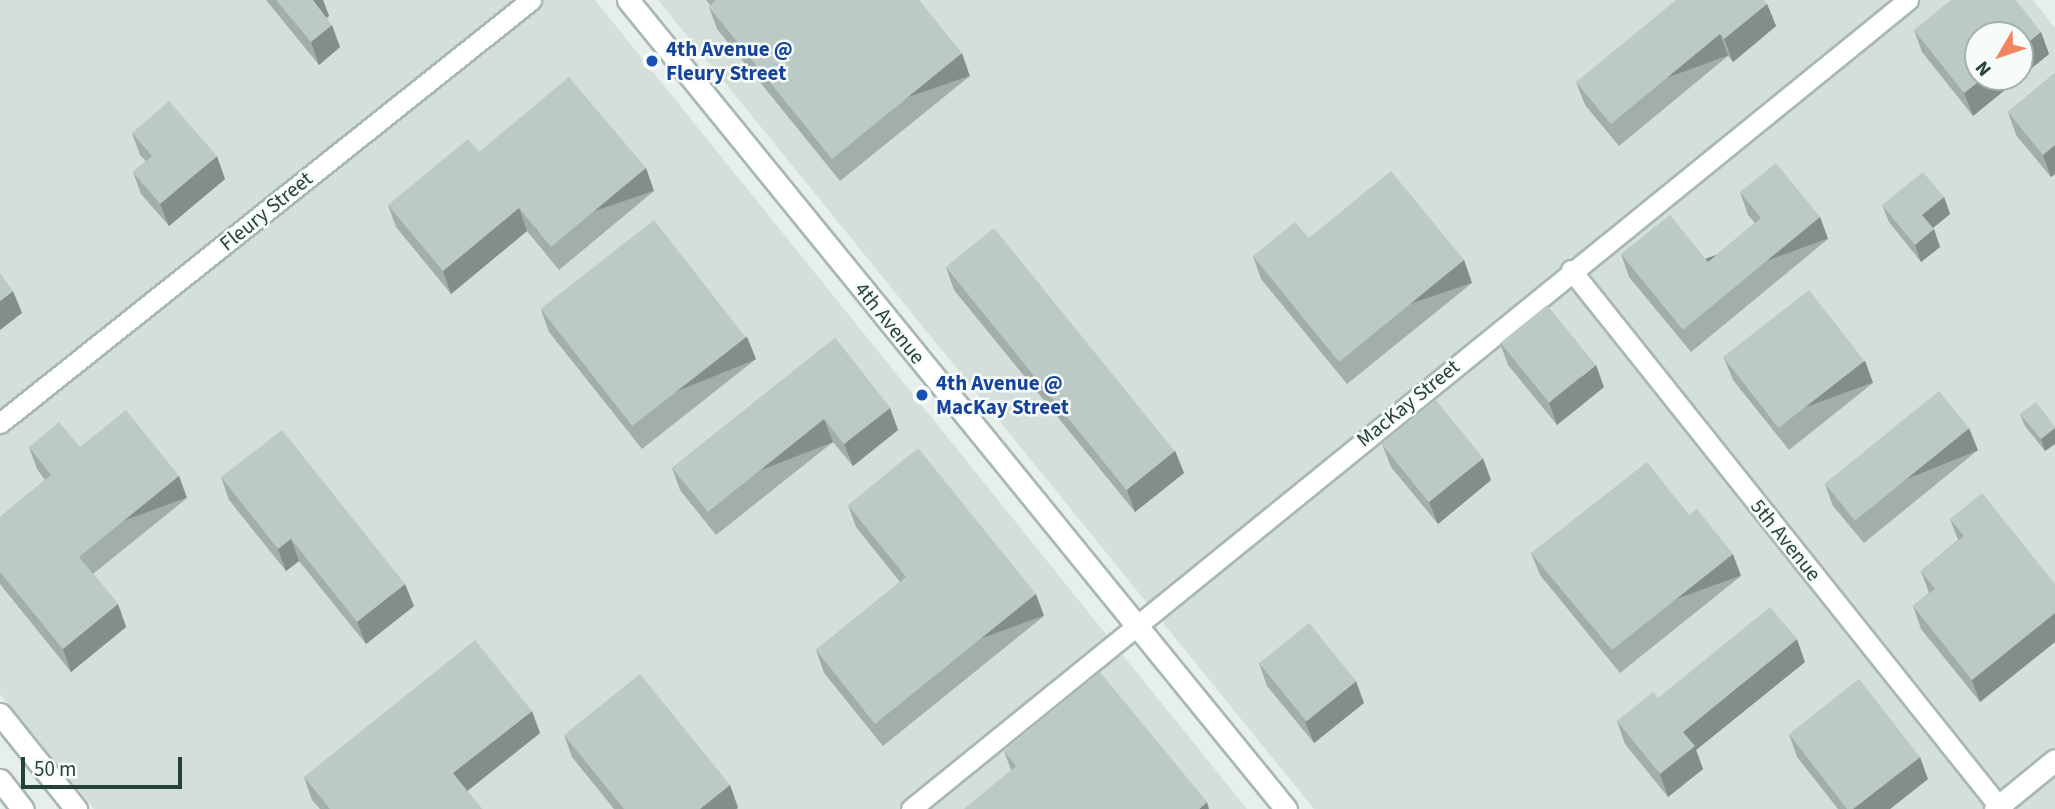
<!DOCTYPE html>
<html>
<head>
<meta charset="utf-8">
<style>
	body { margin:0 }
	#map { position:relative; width:2055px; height:809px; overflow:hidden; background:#e6efeb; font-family:"Source Sans 3",sans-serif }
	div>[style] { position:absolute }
	.built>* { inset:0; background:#d4dfda }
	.roads { filter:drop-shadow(2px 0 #a8b8b2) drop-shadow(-2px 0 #a8b8b2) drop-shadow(0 2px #a8b8b2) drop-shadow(0 -2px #a8b8b2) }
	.street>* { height:19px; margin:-9.5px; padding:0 9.5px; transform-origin:9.5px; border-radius:9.5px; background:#fff }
	.secondary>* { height:21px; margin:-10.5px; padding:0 10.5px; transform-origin:10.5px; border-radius:10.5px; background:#fff }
	.wall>* { inset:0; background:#a1aea9 }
	.shaded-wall>* { inset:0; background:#838d89; transform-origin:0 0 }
	.building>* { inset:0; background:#bbcac4; transform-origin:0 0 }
	.dots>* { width:19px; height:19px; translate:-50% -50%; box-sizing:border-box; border:4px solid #f7fbf9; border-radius:50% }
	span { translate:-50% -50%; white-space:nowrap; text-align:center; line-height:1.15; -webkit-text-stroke:5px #f7fbf9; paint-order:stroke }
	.transit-label { font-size:21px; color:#164399; font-weight:700 }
	.left { translate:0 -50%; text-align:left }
	.street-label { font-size:21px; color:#24423a }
	.north { position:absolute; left:1964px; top:21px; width:70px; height:70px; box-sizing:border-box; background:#f7fbf9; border:2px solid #a3b1ad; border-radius:50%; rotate:231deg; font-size:19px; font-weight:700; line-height:28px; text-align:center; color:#24423a }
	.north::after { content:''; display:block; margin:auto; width:24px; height:32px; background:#f4845f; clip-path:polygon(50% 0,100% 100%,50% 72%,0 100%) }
	.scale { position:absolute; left:21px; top:757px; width:161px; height:32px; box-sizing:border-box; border:4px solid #24423a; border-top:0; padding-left:9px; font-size:21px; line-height:24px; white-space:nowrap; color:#24423a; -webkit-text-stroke:5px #f7fbf9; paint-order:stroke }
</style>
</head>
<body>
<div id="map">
	<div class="built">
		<i style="clip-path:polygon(0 0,595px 0,1247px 809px,94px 809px,0 694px)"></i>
		<i style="clip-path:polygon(evenodd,658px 0,2033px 0,2055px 28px,2055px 809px,1314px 809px,658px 0,1978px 35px,2020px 35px,2020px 77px,1978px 77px,1978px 35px)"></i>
	</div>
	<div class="roads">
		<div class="street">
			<i style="left:1571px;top:270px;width:690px;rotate:51.42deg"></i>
			<i style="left:0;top:423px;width:679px;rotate:-38.54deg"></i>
			<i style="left:911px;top:809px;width:1284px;rotate:-39.06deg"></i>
		</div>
		<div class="secondary">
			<i style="left:628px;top:0;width:1043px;rotate:50.88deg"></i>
			<i style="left:0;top:714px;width:122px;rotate:51.3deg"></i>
			<i style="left:0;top:780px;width:37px;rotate:52deg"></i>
			<i style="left:1995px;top:809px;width:77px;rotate:-39.2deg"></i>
		</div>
	</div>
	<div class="wall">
		<i style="clip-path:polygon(266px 0,323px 0,329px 16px,326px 18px,340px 47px,319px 65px)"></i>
		<i style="clip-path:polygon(706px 0,919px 0,970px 76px,840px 181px,717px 29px,709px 7px,711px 6px)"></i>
		<i style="clip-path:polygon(1767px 4px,1776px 26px,1733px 62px,1728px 56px,1619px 146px,1585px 105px,1576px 82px)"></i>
		<i style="clip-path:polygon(1914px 30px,2041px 32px,2049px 54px,1973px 116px,1922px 52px)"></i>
		<i style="clip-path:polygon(2055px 73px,2055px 174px,2051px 177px,2016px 135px,2008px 112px)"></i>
		<i style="clip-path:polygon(132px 133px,225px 179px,169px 226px,141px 194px,133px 172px,146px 161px,140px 155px)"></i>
		<i style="clip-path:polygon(646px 168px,654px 191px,559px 270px,527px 231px,451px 294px,396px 227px,388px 205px)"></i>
		<i style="clip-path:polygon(1740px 192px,1820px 217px,1828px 239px,1691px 352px,1629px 277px,1621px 254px,1708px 262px,1755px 223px,1748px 215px)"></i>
		<i style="clip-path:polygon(1944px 197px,1950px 214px,1933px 228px,1940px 247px,1921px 262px,1889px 222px,1882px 205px)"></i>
		<i style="clip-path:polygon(1309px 238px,1464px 260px,1472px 283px,1347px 384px,1261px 279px,1253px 256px)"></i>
		<i style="clip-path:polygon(946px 267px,1175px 451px,1184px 473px,1135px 512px,954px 290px)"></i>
		<i style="clip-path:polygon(541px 310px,747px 337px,756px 359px,642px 449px,549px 332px)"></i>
		<i style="clip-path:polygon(835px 338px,890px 408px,898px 430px,853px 466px,833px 442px,716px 535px,680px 490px,672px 468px)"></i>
		<i style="clip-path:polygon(1500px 343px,1604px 387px,1557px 425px,1508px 365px)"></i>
		<i style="clip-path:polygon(1724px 358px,1865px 361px,1873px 383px,1789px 450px,1733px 380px)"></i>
		<i style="clip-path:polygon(2020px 414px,2055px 427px,2055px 444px,2045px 451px,2025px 426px)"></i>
		<i style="clip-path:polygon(1382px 444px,1491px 480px,1438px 524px,1391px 467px)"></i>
		<i style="clip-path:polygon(29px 447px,80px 447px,187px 498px,93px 574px,118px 604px,126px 627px,71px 672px,0 584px,0 517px,45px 480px,37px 469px)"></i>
		<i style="clip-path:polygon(1978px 450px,1864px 543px,1833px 506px,1825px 484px)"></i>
		<i style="clip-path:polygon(221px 477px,414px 606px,366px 644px,299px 561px,286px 571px,229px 500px)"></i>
		<i style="clip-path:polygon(848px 505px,1044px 616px,883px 746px,824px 673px,816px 650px,900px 582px,856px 527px)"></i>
		<i style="clip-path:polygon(1689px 515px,1741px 576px,1620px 673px,1540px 575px,1531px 553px)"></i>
		<i style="clip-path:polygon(1950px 519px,2055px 584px,2055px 642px,1980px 702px,1921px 629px,1913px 606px,1929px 593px,1921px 571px,1958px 540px)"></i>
		<i style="clip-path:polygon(1805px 662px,1696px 750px,1703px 769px,1668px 797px,1625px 744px,1617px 721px)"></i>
		<i style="clip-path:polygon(1259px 663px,1364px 703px,1314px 743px,1267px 686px)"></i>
		<i style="clip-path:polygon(540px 733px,467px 791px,482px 809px,320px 809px,312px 800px,304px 777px)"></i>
		<i style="clip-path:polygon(1789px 734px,1928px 779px,1890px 809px,1838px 809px,1797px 757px)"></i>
		<i style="clip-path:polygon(564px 735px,730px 785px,738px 808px,736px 809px,614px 809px,572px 757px)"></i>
		<i style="clip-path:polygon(1004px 751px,1209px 809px,1011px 770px)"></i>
	</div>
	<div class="shaded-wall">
		<i style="clip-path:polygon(312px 0,323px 0,329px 16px,320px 23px)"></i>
		<i style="clip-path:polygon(1767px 4px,1776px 26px,1733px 62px,1724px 39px)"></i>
		<i style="clip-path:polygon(332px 25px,340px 47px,319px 65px,311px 42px)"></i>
		<i style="clip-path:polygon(2041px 32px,2049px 54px,1973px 116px,1964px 93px,1985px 77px,2020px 77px,2020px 49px)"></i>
		<i style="left:1720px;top:34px;width:23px;height:141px;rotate:70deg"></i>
		<i style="left:962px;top:53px;width:24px;height:168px;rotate:71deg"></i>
		<i style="clip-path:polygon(2055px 145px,2055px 174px,2051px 177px,2043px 155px)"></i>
		<i style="clip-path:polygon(217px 156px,225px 179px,169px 226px,160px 204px)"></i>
		<i style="left:646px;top:168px;width:24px;height:124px;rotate:71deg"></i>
		<i style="clip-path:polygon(1944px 197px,1950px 214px,1928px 232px,1922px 215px)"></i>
		<i style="clip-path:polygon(519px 208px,527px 231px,451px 294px,443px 271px)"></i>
		<i style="left:1820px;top:217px;width:23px;height:178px;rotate:70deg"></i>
		<i style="clip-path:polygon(1934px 229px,1940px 247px,1921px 262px,1915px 245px)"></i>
		<i style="left:1464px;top:260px;width:24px;height:161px;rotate:71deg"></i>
		<i style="clip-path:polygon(13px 291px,22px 313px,0 330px,0 301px)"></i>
		<i style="left:747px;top:337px;width:24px;height:144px;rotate:68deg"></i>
		<i style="left:1865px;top:361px;width:23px;height:107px;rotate:70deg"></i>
		<i style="clip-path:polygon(1596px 365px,1604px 387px,1557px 425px,1549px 403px)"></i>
		<i style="clip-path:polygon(890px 408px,898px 430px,853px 466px,844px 444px)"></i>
		<i style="left:824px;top:419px;width:25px;height:149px;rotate:69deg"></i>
		<i style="left:1969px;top:428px;width:24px;height:147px;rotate:68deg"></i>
		<i style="clip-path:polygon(2055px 428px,2055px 444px,2045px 451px,2041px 439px)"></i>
		<i style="clip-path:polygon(1175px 451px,1184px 473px,1135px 512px,1127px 490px)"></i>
		<i style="clip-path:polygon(1483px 458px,1491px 480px,1438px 524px,1429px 502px)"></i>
		<i style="left:179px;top:476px;width:23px;height:129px;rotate:70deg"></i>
		<i style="clip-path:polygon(291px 539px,299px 561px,286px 571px,278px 549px)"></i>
		<i style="left:1733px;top:554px;width:23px;height:154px;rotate:70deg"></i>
		<i style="clip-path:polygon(405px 584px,414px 606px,366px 644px,357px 622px)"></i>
		<i style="left:1036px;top:594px;width:23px;height:207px;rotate:70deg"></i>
		<i style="clip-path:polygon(118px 604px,126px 627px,71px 672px,63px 649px)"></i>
		<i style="clip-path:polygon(2055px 613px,2055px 642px,1980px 702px,1972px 680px)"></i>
		<i style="clip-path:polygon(1797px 639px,1805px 662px,1696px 750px,1703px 769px,1668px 797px,1660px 774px,1683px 732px)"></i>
		<i style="clip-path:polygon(1356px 681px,1364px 703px,1314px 743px,1305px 721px)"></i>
		<i style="clip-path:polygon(532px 711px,540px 733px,461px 796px,453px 773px)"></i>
		<i style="clip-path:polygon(1920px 757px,1928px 779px,1890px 809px,1853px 809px)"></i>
		<i style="clip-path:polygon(730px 785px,738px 808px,736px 809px,700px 809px)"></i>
		<i style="clip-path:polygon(1207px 802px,1209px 809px,1199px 809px)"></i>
	</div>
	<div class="building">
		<i style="clip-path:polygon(276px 0,313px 0,332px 25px,311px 42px)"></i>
		<i style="clip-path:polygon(716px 0,919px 0,962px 53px,832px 159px,709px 7px)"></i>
		<i style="clip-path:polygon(1676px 0,1764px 0,1767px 4px,1724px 39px,1720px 34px,1611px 124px,1576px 82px)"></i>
		<i style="clip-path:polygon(1951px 0,2016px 0,2041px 32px,2020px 49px,2020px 35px,1978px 35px,1978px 77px,1985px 77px,1964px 93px,1914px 30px)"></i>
		<i style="clip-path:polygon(2055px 73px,2055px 145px,2043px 155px,2008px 112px)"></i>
		<i style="clip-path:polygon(569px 77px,646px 168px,551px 247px,519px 208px,443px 271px,388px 205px,468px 139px,479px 152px)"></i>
		<i style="clip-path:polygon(169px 101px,217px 156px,160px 204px,133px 172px,152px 156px,132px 133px)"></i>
		<i style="clip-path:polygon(1776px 163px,1820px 217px,1683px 330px,1621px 254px,1670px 215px,1708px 262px,1761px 218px,1740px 192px)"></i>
		<i style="clip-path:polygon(1391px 171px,1464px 260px,1339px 362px,1253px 256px,1295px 222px,1309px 238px)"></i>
		<i style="clip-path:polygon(1923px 172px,1944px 197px,1922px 215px,1934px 229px,1915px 245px,1882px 205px)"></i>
		<i style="left:654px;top:220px;width:149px;height:144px;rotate:52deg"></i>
		<i style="left:994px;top:228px;width:287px;height:62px;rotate:51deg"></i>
		<i style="clip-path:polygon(0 273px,13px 291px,0 301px)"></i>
		<i style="left:1809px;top:290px;width:90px;height:109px;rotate:52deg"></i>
		<i style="left:1547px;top:305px;width:77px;height:60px;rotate:51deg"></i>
		<i style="clip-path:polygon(835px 338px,890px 408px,844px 444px,824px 419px,708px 512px,672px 468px)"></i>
		<i style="left:1939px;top:391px;width:48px;height:147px;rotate:51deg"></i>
		<i style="left:1436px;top:400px;width:75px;height:70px;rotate:51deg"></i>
		<i style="clip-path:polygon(2036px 402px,2055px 427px,2055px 428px,2041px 439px,2020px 414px)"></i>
		<i style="clip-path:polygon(126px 410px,179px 476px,79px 557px,118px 604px,63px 649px,0 572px,0 517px,51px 475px,29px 447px,59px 422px,80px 447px)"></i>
		<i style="clip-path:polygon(282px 430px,405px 584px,357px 622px,291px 539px,278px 549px,221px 477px)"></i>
		<i style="clip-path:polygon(918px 448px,1036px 594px,875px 724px,816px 650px,906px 577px,848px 505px)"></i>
		<i style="clip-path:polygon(1647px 462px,1689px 515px,1697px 509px,1733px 554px,1612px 650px,1531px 553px)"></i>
		<i style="clip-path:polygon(1982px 493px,2055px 584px,2055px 613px,1972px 680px,1913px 606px,1935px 589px,1921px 571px,1964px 536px,1950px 519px)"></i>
		<i style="clip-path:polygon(1770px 607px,1797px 639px,1683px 732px,1695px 746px,1660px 774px,1617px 721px,1653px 692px,1658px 698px)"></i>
		<i style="left:1309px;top:623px;width:75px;height:64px;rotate:51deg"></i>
		<i style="clip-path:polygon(475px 640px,532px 711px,453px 773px,482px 809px,330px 809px,304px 777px)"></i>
		<i style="clip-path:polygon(1100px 672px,1207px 802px,1199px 809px,964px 809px,1016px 766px,1004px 751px)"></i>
		<i style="clip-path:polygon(640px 674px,730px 785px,700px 809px,624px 809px,564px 735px)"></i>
		<i style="clip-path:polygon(1859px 679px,1920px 757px,1853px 809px,1847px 809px,1789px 734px)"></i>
	</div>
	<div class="dots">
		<i style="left:652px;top:61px;background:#1a4fb4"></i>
		<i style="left:922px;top:395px;background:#1a4fb4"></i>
	</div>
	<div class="transit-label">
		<span class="left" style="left:666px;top:61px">4th Avenue @<br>Fleury Street</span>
		<span class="left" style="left:936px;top:395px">4th Avenue @<br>MacKay Street</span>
	</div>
	<div class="street-label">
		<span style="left:266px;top:211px;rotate:-39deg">Fleury Street</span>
		<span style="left:890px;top:323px;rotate:51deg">4th Avenue</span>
		<span style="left:1408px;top:403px;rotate:-39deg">MacKay Street</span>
		<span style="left:1786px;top:540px;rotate:51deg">5th Avenue</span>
	</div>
	<div class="north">N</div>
	<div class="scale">50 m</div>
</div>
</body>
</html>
